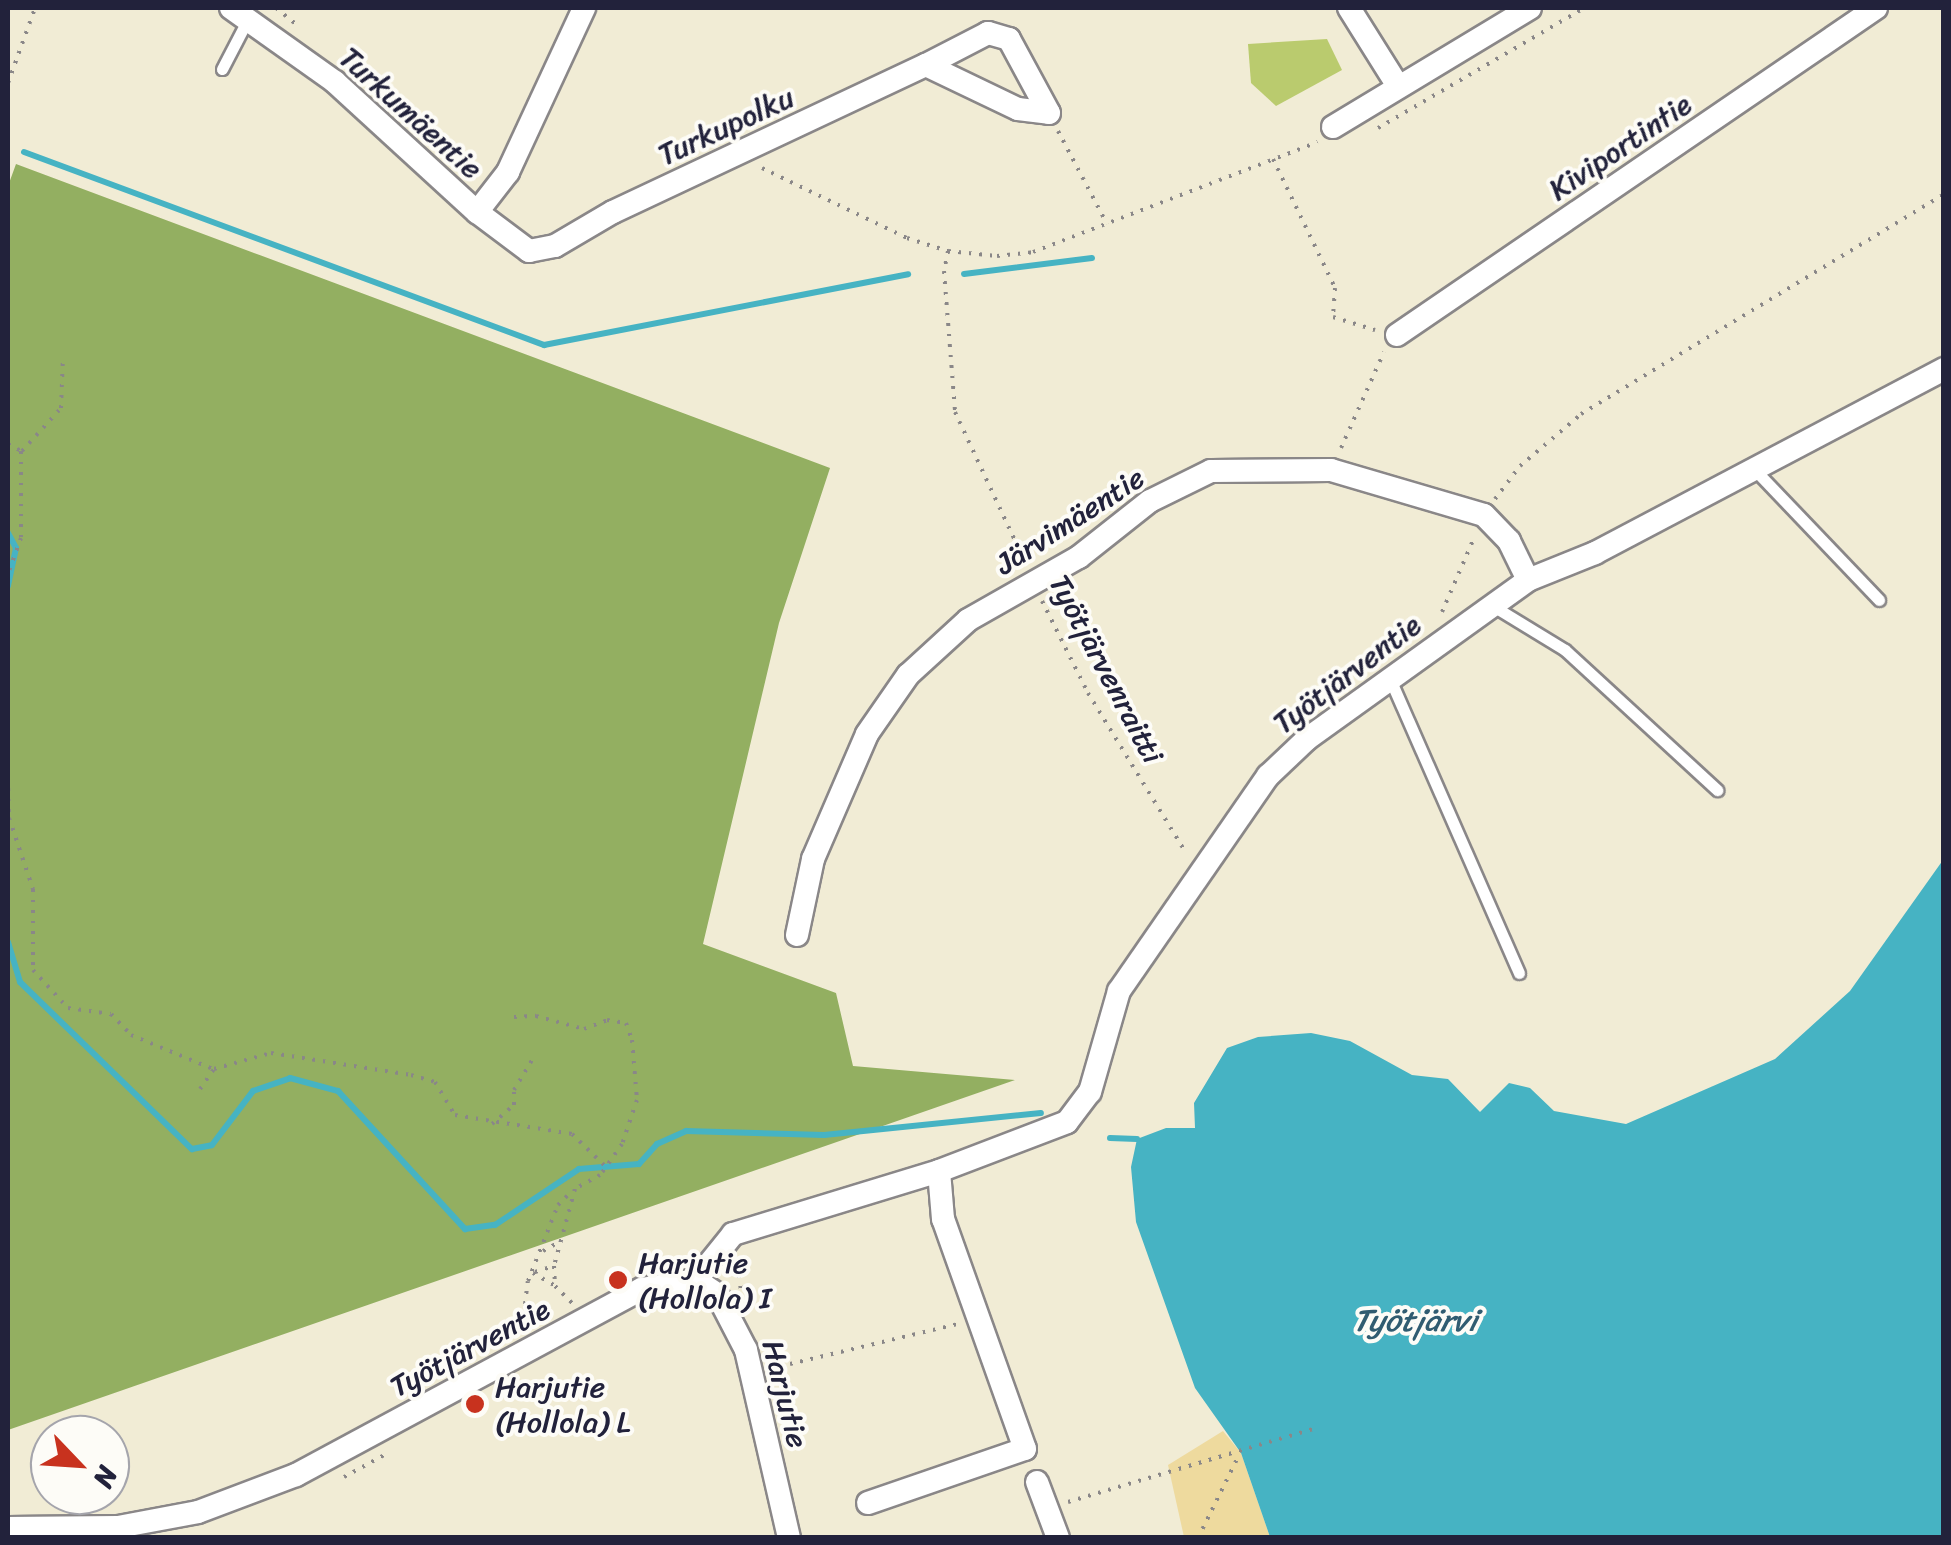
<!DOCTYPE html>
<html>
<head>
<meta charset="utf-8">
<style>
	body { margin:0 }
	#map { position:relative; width:1951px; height:1545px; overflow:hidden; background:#f1ecd5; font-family:Sriracha,sans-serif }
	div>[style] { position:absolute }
	.green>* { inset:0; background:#bacb6e }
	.forest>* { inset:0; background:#93af61 }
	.sand>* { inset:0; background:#eeda9e }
	.water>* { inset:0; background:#46b3c3 }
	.stream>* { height:6px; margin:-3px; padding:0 3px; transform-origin:3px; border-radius:3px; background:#46b3c3 }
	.path>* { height:4px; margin-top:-2px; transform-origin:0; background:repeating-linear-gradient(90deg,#8a8788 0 2.5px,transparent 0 10.5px) }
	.roads { filter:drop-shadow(2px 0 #8a8788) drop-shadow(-2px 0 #8a8788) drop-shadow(0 2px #8a8788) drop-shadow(0 -2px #8a8788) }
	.lane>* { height:11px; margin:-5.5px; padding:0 5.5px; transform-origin:5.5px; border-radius:5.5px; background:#fff }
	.street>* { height:22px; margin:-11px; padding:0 11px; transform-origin:11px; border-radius:11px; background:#fff }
	.dots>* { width:28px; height:28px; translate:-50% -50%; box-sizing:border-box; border:5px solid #fdfcf7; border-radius:50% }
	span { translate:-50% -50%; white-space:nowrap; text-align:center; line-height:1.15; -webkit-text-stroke:8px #fdfcf7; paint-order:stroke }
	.street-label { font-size:30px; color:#22223b }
	.poi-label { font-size:30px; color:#22223b }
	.left { translate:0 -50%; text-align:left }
	.water-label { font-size:32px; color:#305c71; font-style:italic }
	.frame { position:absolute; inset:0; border:10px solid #22223b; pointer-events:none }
	.north { position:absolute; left:30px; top:1415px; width:100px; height:100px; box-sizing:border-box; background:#fdfcf7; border:2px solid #a5a5ac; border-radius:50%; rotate:115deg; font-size:28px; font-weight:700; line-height:40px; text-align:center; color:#22223b }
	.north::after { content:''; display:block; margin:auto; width:35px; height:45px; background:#c8321e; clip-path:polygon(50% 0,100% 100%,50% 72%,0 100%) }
</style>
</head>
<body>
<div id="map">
	<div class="green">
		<i style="clip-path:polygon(1327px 39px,1342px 70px,1276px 106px,1251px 83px,1248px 44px)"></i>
	</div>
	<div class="forest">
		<i style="clip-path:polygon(16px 164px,830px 468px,779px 623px,703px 944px,836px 993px,853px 1066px,1015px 1080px,8px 1430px,8px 186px)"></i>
	</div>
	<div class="sand">
		<i style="clip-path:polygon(1223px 1431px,1241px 1453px,1270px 1537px,1184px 1537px,1168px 1465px)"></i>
	</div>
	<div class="water">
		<i style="clip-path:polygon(1943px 860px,1943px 1537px,1270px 1537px,1241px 1453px,1195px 1388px,1136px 1222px,1131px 1167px,1137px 1139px,1166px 1128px,1195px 1128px,1194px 1103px,1227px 1048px,1258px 1037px,1311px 1033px,1350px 1041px,1412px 1075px,1448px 1079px,1480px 1112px,1509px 1083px,1530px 1088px,1554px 1111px,1626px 1124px,1775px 1059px,1850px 991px)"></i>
	</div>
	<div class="stream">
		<i style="left:24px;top:152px;width:555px;rotate:20.36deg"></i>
		<i style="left:544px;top:345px;width:371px;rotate:-11deg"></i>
		<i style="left:964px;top:274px;width:129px;rotate:-7.1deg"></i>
		<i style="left:8px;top:533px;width:17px;rotate:62deg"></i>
		<i style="left:16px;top:548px;width:39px;rotate:102deg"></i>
		<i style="left:8px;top:942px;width:42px;rotate:73.3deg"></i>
		<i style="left:20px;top:982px;width:240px;rotate:44.2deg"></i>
		<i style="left:192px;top:1149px;width:20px;rotate:-11deg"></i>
		<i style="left:212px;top:1145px;width:68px;rotate:-52.8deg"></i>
		<i style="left:253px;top:1091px;width:39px;rotate:-19deg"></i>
		<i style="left:290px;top:1078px;width:50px;rotate:15.2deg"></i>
		<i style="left:338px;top:1091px;width:188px;rotate:47.4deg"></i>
		<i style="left:465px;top:1229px;width:30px;rotate:-8deg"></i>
		<i style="left:495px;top:1225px;width:101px;rotate:-33.7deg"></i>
		<i style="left:579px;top:1169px;width:60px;rotate:-4.8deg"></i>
		<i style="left:639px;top:1164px;width:27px;rotate:-48deg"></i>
		<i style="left:657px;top:1144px;width:32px;rotate:-24deg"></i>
		<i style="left:686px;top:1131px;width:138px;rotate:1.7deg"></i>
		<i style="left:824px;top:1135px;width:218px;rotate:-5.8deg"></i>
		<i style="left:1110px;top:1138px;width:27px;rotate:2deg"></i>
	</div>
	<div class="path">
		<i style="left:276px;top:8px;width:26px;rotate:39deg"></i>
		<i style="left:8px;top:83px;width:80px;rotate:-70.2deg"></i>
		<i style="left:1378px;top:128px;width:238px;rotate:-30.2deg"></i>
		<i style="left:1058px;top:131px;width:105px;rotate:62.2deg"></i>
		<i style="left:1273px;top:159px;width:143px;rotate:64.3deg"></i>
		<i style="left:1335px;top:288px;width:29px;rotate:94deg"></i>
		<i style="left:1333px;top:317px;width:44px;rotate:17.2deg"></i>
		<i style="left:762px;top:168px;width:161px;rotate:25.8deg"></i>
		<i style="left:907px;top:238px;width:43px;rotate:17.6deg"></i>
		<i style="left:948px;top:251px;width:49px;rotate:5.8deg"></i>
		<i style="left:997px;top:256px;width:36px;rotate:-6deg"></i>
		<i style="left:1033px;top:252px;width:305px;rotate:-21.1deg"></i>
		<i style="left:948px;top:251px;width:20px;rotate:101deg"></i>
		<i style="left:944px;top:271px;width:141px;rotate:85.5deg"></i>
		<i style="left:955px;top:412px;width:163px;rotate:65deg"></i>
		<i style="left:8px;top:444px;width:15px;rotate:28deg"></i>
		<i style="left:21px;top:451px;width:87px;rotate:90deg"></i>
		<i style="left:21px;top:538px;width:38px;rotate:110deg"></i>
		<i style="left:1341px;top:448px;width:105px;rotate:-65.9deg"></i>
		<i style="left:22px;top:451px;width:58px;rotate:-47.8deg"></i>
		<i style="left:61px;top:408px;width:51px;rotate:-87.8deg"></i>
		<i style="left:1495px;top:499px;width:41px;rotate:-52.9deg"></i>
		<i style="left:1520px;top:466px;width:80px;rotate:-40.4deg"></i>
		<i style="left:1581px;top:414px;width:424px;rotate:-31.2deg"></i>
		<i style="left:1042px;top:601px;width:103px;rotate:63.4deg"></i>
		<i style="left:1088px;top:693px;width:188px;rotate:58.5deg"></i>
		<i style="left:1442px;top:612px;width:81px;rotate:-66.6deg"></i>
		<i style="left:8px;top:778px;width:40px;rotate:88.6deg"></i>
		<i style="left:9px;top:818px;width:75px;rotate:71.3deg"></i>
		<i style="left:33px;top:889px;width:81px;rotate:90deg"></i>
		<i style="left:33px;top:970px;width:52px;rotate:47.4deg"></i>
		<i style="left:68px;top:1008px;width:43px;rotate:7.9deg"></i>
		<i style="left:111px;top:1014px;width:29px;rotate:46deg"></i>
		<i style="left:131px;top:1035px;width:89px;rotate:22.5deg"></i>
		<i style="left:514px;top:1017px;width:22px;rotate:-3deg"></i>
		<i style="left:536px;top:1016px;width:50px;rotate:15.2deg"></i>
		<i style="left:584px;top:1029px;width:25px;rotate:-21deg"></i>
		<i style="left:607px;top:1020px;width:19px;rotate:9deg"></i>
		<i style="left:626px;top:1023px;width:18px;rotate:71deg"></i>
		<i style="left:632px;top:1040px;width:60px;rotate:85.2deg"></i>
		<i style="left:637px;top:1100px;width:46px;rotate:108.8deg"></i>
		<i style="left:622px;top:1144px;width:38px;rotate:125deg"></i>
		<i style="left:600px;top:1175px;width:29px;rotate:151deg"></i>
		<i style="left:575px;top:1189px;width:80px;rotate:105.3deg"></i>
		<i style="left:554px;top:1266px;width:20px;rotate:87deg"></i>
		<i style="left:555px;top:1286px;width:25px;rotate:45deg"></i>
		<i style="left:200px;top:1089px;width:24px;rotate:-55deg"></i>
		<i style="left:214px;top:1069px;width:59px;rotate:-15.7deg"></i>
		<i style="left:271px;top:1053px;width:142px;rotate:8.9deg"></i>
		<i style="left:411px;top:1075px;width:25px;rotate:16deg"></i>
		<i style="left:435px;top:1082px;width:39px;rotate:59deg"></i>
		<i style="left:455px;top:1115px;width:119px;rotate:9.2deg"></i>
		<i style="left:572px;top:1134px;width:46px;rotate:44.1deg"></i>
		<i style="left:492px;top:1124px;width:29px;rotate:-41deg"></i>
		<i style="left:514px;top:1105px;width:15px;rotate:-90deg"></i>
		<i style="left:514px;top:1090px;width:35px;rotate:-59deg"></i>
		<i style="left:543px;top:1251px;width:21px;rotate:-29deg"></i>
		<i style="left:652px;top:1263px;width:18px;rotate:-3deg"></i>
		<i style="left:737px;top:1265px;width:25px;rotate:81deg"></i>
		<i style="left:535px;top:1272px;width:20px;rotate:-18deg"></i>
		<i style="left:533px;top:1273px;width:24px;rotate:30deg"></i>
		<i style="left:533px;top:1325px;width:22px;rotate:-111deg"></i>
		<i style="left:525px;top:1304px;width:23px;rotate:-83deg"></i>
		<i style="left:528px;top:1281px;width:82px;rotate:-68.5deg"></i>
		<i style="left:558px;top:1205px;width:21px;rotate:-45deg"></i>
		<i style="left:775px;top:1375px;width:19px;rotate:-36deg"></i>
		<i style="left:790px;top:1364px;width:173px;rotate:-13.4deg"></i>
		<i style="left:344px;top:1477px;width:50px;rotate:-28.6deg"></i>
		<i style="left:1068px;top:1502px;width:260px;rotate:-16.6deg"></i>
		<i style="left:1198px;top:1538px;width:93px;rotate:-63.7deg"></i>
	</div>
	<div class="roads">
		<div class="lane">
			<i style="left:222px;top:69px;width:56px;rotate:-62.5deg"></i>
			<i style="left:1754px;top:469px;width:181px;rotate:46.3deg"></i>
			<i style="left:1493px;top:606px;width:84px;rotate:31.4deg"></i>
			<i style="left:1565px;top:650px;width:207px;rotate:42.6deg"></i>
			<i style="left:1390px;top:679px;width:321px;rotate:66.3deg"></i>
		</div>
		<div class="street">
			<i style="left:231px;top:8px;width:128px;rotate:35.4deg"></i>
			<i style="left:335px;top:82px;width:193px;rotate:42.5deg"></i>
			<i style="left:477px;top:212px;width:65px;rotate:36.9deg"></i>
			<i style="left:529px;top:251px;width:26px;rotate:-11deg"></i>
			<i style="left:555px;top:246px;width:67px;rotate:-30.4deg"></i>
			<i style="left:613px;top:212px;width:346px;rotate:-25.2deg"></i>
			<i style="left:926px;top:65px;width:102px;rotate:25.6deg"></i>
			<i style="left:1018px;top:109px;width:31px;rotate:7deg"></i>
			<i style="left:1049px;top:113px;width:84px;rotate:-118.4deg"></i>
			<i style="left:1009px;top:39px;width:22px;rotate:-164deg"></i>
			<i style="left:988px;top:33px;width:70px;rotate:152.7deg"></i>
			<i style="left:1349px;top:8px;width:92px;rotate:57.9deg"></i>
			<i style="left:1333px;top:127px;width:230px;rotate:-31.1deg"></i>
			<i style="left:477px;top:212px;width:51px;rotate:-52.2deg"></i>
			<i style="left:508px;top:172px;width:181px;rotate:-65.1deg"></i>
			<i style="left:1397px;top:335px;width:580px;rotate:-34.32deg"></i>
			<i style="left:797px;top:935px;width:78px;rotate:-78.1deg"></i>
			<i style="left:813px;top:859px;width:136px;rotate:-66.6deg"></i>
			<i style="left:867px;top:734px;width:72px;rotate:-55.2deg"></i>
			<i style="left:908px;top:675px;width:81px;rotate:-42.5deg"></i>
			<i style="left:968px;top:620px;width:128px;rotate:-29.6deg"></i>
			<i style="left:1079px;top:557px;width:90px;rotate:-38.3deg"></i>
			<i style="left:1150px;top:501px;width:68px;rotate:-26.2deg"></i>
			<i style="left:1211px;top:471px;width:120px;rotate:-0.5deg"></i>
			<i style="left:1331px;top:470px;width:159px;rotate:16.4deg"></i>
			<i style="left:1484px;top:515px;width:36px;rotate:46deg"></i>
			<i style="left:1509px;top:541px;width:43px;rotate:64deg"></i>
			<i style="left:696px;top:1280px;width:59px;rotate:-51.2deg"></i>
			<i style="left:733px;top:1234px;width:215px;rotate:-17deg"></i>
			<i style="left:939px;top:1171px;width:137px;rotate:-20.9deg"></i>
			<i style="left:1067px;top:1122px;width:38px;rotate:-53deg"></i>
			<i style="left:1090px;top:1092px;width:105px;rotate:-74deg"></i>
			<i style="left:1119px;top:991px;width:262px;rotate:-55.3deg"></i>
			<i style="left:1268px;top:776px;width:54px;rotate:-43.5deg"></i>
			<i style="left:1307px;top:739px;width:272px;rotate:-35.7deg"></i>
			<i style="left:1528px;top:580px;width:72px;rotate:-21.9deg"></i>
			<i style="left:1595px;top:553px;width:395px;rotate:-27.8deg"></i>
			<i style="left:696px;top:1280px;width:25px;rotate:34deg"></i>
			<i style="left:717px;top:1294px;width:63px;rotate:62.6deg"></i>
			<i style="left:746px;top:1350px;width:193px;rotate:77.1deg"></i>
			<i style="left:1037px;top:1482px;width:60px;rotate:69.4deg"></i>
			<i style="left:868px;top:1503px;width:166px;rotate:-19deg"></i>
			<i style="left:1025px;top:1449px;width:244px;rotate:-109.6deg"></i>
			<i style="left:943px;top:1219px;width:48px;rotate:-94.8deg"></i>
			<i style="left:8px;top:1528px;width:110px;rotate:-0.5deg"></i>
			<i style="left:118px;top:1527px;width:81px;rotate:-10.6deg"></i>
			<i style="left:198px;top:1512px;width:105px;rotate:-20.7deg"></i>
			<i style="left:296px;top:1475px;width:393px;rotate:-28.3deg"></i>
			<i style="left:642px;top:1289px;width:55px;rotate:-9.5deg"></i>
		</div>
	</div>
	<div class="dots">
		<i style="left:618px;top:1280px;background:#c8321e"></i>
		<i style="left:475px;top:1404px;background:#c8321e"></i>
	</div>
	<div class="street-label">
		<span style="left:411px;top:113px;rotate:42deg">Turkumäentie</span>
		<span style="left:726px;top:126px;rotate:-25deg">Turkupolku</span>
		<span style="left:1620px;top:147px;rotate:-34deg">Kiviportintie</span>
		<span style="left:1070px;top:521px;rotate:-33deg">Järvimäentie</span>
		<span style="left:1106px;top:669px;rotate:62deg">Työtjärvenraitti</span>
		<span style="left:1347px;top:674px;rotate:-37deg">Työtjärventie</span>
		<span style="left:470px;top:1348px;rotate:-28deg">Työtjärventie</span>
		<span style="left:785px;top:1394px;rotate:76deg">Harjutie</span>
	</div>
	<div class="poi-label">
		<span class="left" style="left:638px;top:1280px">Harjutie<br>(Hollola) I</span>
		<span class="left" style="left:495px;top:1404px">Harjutie<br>(Hollola) L</span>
	</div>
	<div class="water-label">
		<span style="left:1415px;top:1321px">Työtjärvi</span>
	</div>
	<div class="frame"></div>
	<div class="north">N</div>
</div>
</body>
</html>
